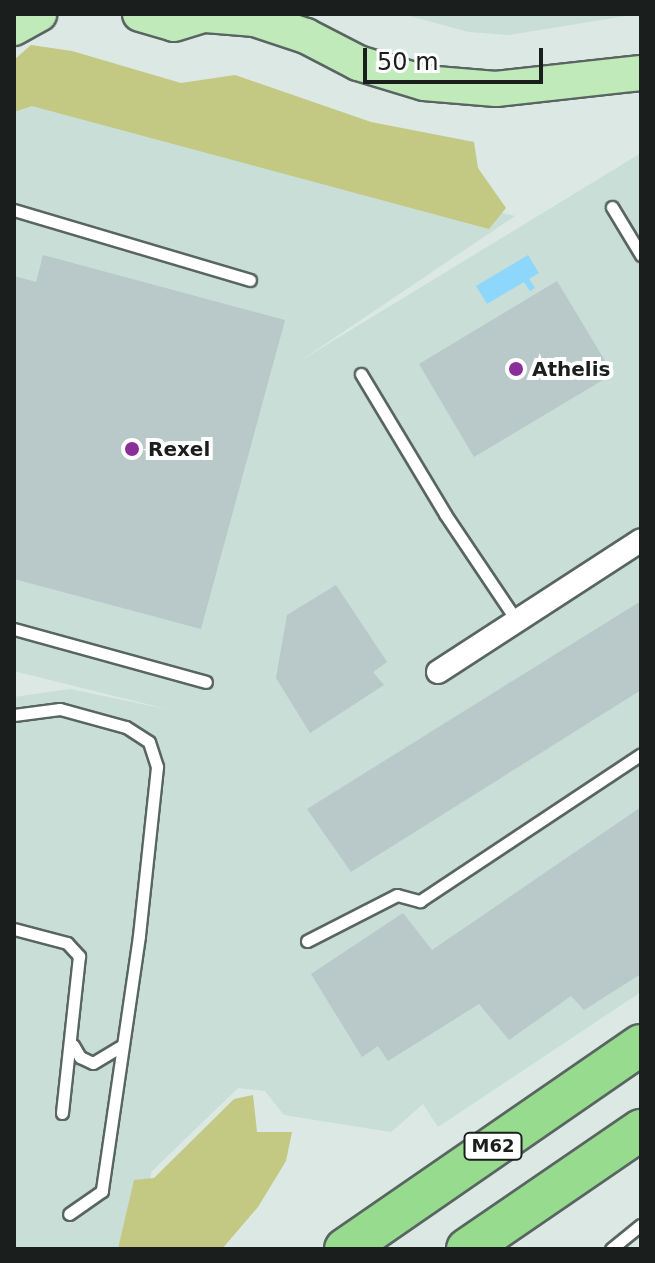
<!DOCTYPE html>
<style>
body{margin:0}
#map{position:relative;width:655px;height:1263px;overflow:hidden;background:#dbe8e3;font-family:"DejaVu Sans",sans-serif}
div>[style]{position:absolute}
.built>*{inset:0;background:#c8ded6}
.green>*{inset:0;background:#c3c883}
.water>*{inset:0;background:#8dd7fd}
.building>*{inset:0;background:#b9c8c9}
.roads{filter:drop-shadow(2px 0 #596561) drop-shadow(-2px 0 #596561) drop-shadow(0 2px #596561) drop-shadow(0 -2px #596561)}
.service>*{height:11px;margin:-5.5px;padding:0 5.5px;transform-origin:5.5px;border-radius:5.5px;background:#fff}
.minor>*{height:22px;margin:-11px;padding:0 11px;transform-origin:11px;border-radius:11px;background:#fff}
.primary>*{height:34px;margin:-17px;padding:0 17px;transform-origin:17px;border-radius:17px;background:#c1eabb}
.motorway>*{height:40px;margin:-20px;padding:0 20px;transform-origin:20px;border-radius:20px;background:#97dc8e}
.dots>*{width:22px;height:22px;translate:-50% -50%;box-sizing:border-box;border:4px solid #fff;border-radius:50%}
span{translate:-50% -50%;white-space:nowrap;text-align:center;line-height:1.15;-webkit-text-stroke:8px #fff;paint-order:stroke}
.shield-label span{padding:2px 6px;background:#fff;border:2px solid;border-radius:6px;-webkit-text-stroke-width:0}
.shield-label{font-size:18px;color:#1a1f1d;font-weight:700}
.poi-label{font-size:20px;color:#1a1f1d;font-weight:700}
.left{translate:0 -50%;text-align:left}
.frame{position:absolute;inset:0;border:16px solid #1a1f1d;pointer-events:none}
.scale{position:absolute;left:363px;top:48px;width:180px;height:36px;box-sizing:border-box;border:4px solid #1a1f1d;border-top:0;padding-left:10px;font-size:24px;line-height:28px;white-space:nowrap;color:#1a1f1d;-webkit-text-stroke:6px #fff;paint-order:stroke}
</style>
<div id="map">
<div class="built">
<div style="clip-path:polygon(402px 14px,638px 14px,509px 35px,469px 32px)"></div>
<div style="clip-path:polygon(14px 97px,515px 216px,300px 361px,641px 153px,641px 992px,438px 1127px,423px 1104px,391px 1132px,284px 1115px,265px 1091px,238px 1088px,151px 1172px,142px 1249px,14px 1249px,14px 697px,70px 689px,171px 710px,14px 671px)"></div>
</div>
<div class="green">
<div style="clip-path:polygon(31px 45px,72px 51px,181px 83px,235px 75px,371px 122px,474px 142px,478px 168px,506px 208px,489px 229px,32px 106px,14px 112px,14px 60px)"></div>
<div style="clip-path:polygon(253px 1095px,257px 1132px,292px 1132px,286px 1161px,258px 1207px,222px 1249px,118px 1249px,134px 1180px,154px 1178px,234px 1099px)"></div>
</div>
<div class="water">
<div style="clip-path:polygon(528px 255px,539px 273px,529px 279px,535px 288px,530px 291px,524px 282px,487px 304px,476px 286px)"></div>
</div>
<div class="building">
<div style="clip-path:polygon(43px 255px,285px 320px,201px 629px,14px 579px,14px 276px,36px 282px)"></div>
<div style="clip-path:polygon(557px 281px,613px 374px,474px 457px,419px 364px)"></div>
<div style="clip-path:polygon(336px 585px,387px 662px,373px 672px,384px 685px,310px 733px,276px 678px,287px 615px)"></div>
<div style="clip-path:polygon(641px 601px,641px 690px,351px 872px,307px 809px)"></div>
<div style="clip-path:polygon(641px 807px,641px 974px,584px 1010px,571px 996px,509px 1040px,479px 1004px,388px 1061px,378px 1046px,362px 1057px,311px 974px,403px 913px,432px 950px)"></div>
</div>
<div class="roads">
<div class="service">
<div style="left:612px;top:207px;width:56px;rotate:58.9deg"></div>
<div style="left:14px;top:210px;width:246px;rotate:16.5deg"></div>
<div style="left:361px;top:374px;width:163px;rotate:59deg"></div>
<div style="left:445px;top:514px;width:129px;rotate:56.1deg"></div>
<div style="left:14px;top:629px;width:199px;rotate:15.4deg"></div>
<div style="left:14px;top:715px;width:46px;rotate:-7.4deg"></div>
<div style="left:60px;top:709px;width:68px;rotate:15.3deg"></div>
<div style="left:126px;top:727px;width:27px;rotate:33deg"></div>
<div style="left:149px;top:742px;width:26px;rotate:72deg"></div>
<div style="left:157px;top:767px;width:170px;rotate:96.1deg"></div>
<div style="left:139px;top:936px;width:258px;rotate:98.3deg"></div>
<div style="left:102px;top:1191px;width:40px;rotate:145.1deg"></div>
<div style="left:14px;top:929px;width:55px;rotate:14.8deg"></div>
<div style="left:67px;top:943px;width:18px;rotate:47deg"></div>
<div style="left:79px;top:956px;width:158px;rotate:96.2deg"></div>
<div style="left:307px;top:941px;width:101px;rotate:-27.1deg"></div>
<div style="left:397px;top:895px;width:24px;rotate:15deg"></div>
<div style="left:420px;top:901px;width:265px;rotate:-33.6deg"></div>
<div style="left:73px;top:1045px;width:14px;rotate:60deg"></div>
<div style="left:80px;top:1057px;width:14px;rotate:25deg"></div>
<div style="left:93px;top:1063px;width:35px;rotate:-31deg"></div>
<div style="left:611px;top:1249px;width:38px;rotate:-39deg"></div>
</div>
<div class="minor">
<div style="left:438px;top:672px;width:242px;rotate:-33deg"></div>
</div>
<div class="primary">
<div style="left:140px;top:14px;width:35px;rotate:16deg"></div>
<div style="left:174px;top:24px;width:34px;rotate:-17deg"></div>
<div style="left:206px;top:15px;width:49px;rotate:4.7deg"></div>
<div style="left:255px;top:19px;width:54px;rotate:18.4deg"></div>
<div style="left:306px;top:36px;width:59px;rotate:27.4deg"></div>
<div style="left:358px;top:63px;width:69px;rotate:16.9deg"></div>
<div style="left:424px;top:83px;width:72px;rotate:4.8deg"></div>
<div style="left:496px;top:89px;width:146px;rotate:-6.3deg"></div>
<div style="left:14px;top:28px;width:29px;rotate:-29deg"></div>
</div>
<div class="motorway">
<div style="left:345px;top:1249px;width:359px;rotate:-34.6deg"></div>
<div style="left:467px;top:1249px;width:211px;rotate:-34.4deg"></div>
</div>
</div>
<div class="dots">
<div style="left:516px;top:369px;background:#892e9a"></div>
<div style="left:132px;top:449px;background:#892e9a"></div>
</div>
<div class="shield-label">
<span style="left:493px;top:1146px">M62</span>
</div>
<div class="poi-label">
<span class="left" style="left:532px;top:369px">Athelis</span>
<span class="left" style="left:148px;top:449px">Rexel</span>
</div>
<div class="frame"></div>
<div class="scale">50 m</div>
</div>
